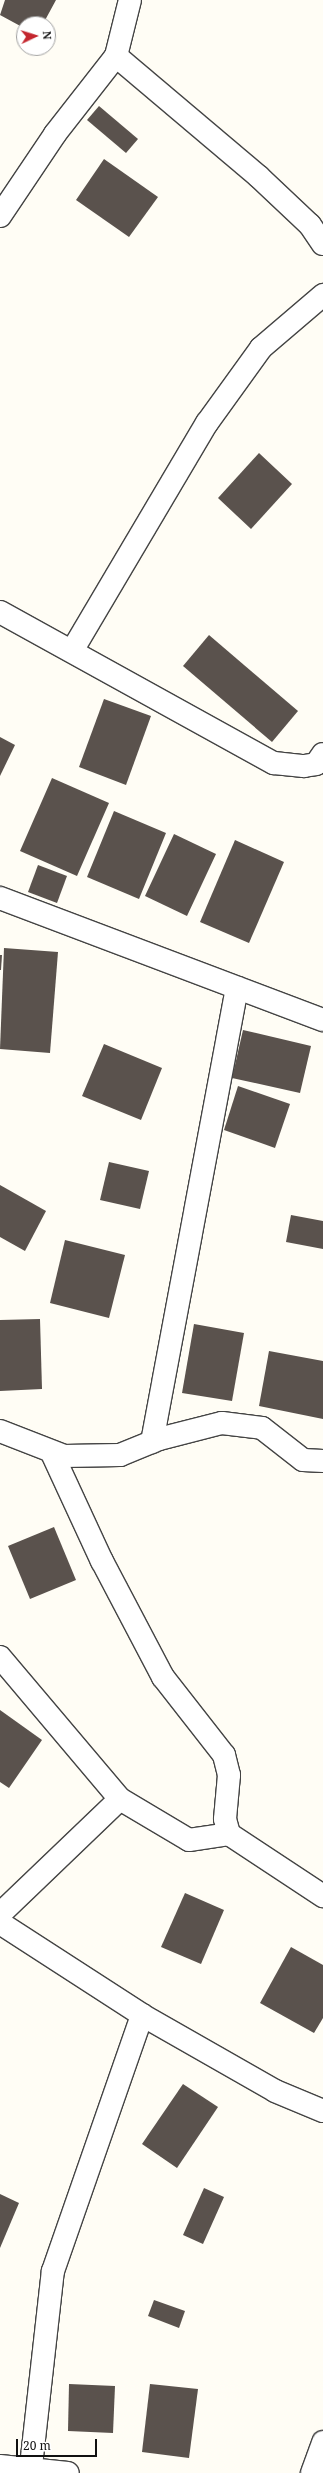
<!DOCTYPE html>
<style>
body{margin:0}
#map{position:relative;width:323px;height:2473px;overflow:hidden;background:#fffdf5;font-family:"Noto Serif",serif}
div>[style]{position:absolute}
.building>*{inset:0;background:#5a524d}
.roads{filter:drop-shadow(1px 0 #444) drop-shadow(-1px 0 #444) drop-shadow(0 1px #444) drop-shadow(0 -1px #444)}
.street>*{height:22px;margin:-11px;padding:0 11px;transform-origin:11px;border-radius:11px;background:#fff}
span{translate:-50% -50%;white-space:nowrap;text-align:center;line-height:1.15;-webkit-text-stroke:4px #fff;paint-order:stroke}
.north{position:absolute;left:16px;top:16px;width:40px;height:40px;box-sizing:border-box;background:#fff;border:1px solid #a0a0a0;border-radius:50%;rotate:86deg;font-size:11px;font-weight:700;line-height:16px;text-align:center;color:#111}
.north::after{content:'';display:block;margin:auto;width:14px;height:18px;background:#c4262e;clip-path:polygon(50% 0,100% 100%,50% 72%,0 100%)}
.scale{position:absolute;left:16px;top:2439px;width:81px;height:18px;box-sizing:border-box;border:2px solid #111;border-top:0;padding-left:5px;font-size:12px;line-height:14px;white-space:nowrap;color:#111;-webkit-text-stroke:3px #fff;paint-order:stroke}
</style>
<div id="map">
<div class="building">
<div style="clip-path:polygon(5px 0,56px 0,43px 24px,24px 24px,24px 28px,0 15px)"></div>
<div style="clip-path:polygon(99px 106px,138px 139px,126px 153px,87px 120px)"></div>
<div style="clip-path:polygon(104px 159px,158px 197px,129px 237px,76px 200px)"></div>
<div style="clip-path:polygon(259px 453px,292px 484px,251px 529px,218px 498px)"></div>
<div style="clip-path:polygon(209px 635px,298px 711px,272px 742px,183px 666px)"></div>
<div style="clip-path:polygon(104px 699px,151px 716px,126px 785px,79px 767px)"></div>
<div style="clip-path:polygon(0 737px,15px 745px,0 776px)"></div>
<div style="clip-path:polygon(52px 778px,109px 803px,77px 876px,20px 851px)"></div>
<div style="clip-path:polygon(114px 811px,166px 833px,139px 899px,87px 877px)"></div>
<div style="clip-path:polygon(174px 834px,216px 854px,187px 916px,145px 896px)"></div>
<div style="clip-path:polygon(235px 840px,284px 862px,249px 943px,200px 922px)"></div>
<div style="clip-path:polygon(38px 865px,67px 876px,57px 903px,28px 892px)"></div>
<div style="clip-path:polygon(4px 948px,58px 952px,50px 1053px,0 1049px)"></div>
<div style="clip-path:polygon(0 955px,2px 955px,1px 970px,0 970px)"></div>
<div style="clip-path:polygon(243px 1030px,311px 1046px,300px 1093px,232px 1078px)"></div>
<div style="clip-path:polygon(104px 1044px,162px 1068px,141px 1120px,82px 1096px)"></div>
<div style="clip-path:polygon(238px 1086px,290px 1104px,275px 1148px,224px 1130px)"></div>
<div style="clip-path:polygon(109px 1162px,149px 1171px,140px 1209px,100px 1200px)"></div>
<div style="clip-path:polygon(0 1185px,46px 1211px,25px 1251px,0 1237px)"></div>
<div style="clip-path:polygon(291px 1215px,323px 1221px,323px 1249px,286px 1242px)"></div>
<div style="clip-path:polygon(65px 1240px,125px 1255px,109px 1318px,50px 1303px)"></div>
<div style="clip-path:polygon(40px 1319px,42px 1389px,0 1391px,0 1320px)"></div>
<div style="clip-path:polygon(194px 1324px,244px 1333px,232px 1401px,182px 1393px)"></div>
<div style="clip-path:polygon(269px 1351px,323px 1361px,323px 1419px,259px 1406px)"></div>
<div style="clip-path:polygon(54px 1527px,76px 1580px,30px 1599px,8px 1546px)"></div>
<div style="clip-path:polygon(0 1710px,42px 1740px,9px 1788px,0 1782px)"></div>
<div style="clip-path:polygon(185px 1893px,224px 1910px,201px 1964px,161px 1947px)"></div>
<div style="clip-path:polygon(291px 1947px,323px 1965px,323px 2018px,314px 2033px,260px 2003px)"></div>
<div style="clip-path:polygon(183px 2084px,218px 2107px,177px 2168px,142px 2144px)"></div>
<div style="clip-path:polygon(204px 2188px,224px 2197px,203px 2244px,183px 2235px)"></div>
<div style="clip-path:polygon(0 2194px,19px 2203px,0 2248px)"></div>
<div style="clip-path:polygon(154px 2300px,185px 2311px,179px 2328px,148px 2316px)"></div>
<div style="clip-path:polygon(69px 2384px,115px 2386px,113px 2433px,68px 2431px)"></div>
<div style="clip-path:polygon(150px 2384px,198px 2389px,189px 2458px,142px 2452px)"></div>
</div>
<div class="roads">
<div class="street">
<div style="left:116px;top:56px;width:186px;rotate:40.2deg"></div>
<div style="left:258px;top:176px;width:71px;rotate:43.3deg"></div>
<div style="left:310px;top:225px;width:23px;rotate:56deg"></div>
<div style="left:0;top:216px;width:99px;rotate:-56.1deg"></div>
<div style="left:55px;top:134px;width:99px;rotate:-52deg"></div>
<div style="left:116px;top:56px;width:58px;rotate:-76deg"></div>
<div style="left:0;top:612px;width:313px;rotate:28.9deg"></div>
<div style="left:274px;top:763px;width:30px;rotate:6deg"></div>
<div style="left:304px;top:766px;width:12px;rotate:-9deg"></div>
<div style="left:316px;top:764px;width:12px;rotate:-55deg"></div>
<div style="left:72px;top:651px;width:265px;rotate:-59.4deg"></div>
<div style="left:207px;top:423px;width:92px;rotate:-54.2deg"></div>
<div style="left:261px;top:348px;width:82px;rotate:-40.5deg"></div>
<div style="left:0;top:898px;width:345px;rotate:20.7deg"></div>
<div style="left:0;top:1431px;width:69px;rotate:21.3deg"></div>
<div style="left:64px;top:1456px;width:56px;rotate:-1deg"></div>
<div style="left:120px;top:1455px;width:42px;rotate:-22.3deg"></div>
<div style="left:159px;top:1439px;width:65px;rotate:-14.3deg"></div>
<div style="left:222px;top:1423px;width:40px;rotate:7.1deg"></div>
<div style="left:262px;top:1428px;width:52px;rotate:38deg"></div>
<div style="left:303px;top:1460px;width:20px;rotate:3deg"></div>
<div style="left:152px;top:1442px;width:462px;rotate:-79.4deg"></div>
<div style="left:52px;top:1453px;width:119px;rotate:65.2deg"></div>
<div style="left:102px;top:1561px;width:131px;rotate:62.3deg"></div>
<div style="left:163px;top:1677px;width:99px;rotate:52deg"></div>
<div style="left:224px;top:1755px;width:21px;rotate:76deg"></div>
<div style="left:229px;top:1775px;width:44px;rotate:95.2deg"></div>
<div style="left:225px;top:1819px;width:16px;rotate:75deg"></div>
<div style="left:229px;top:1834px;width:113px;rotate:33.4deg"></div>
<div style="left:0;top:1657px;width:186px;rotate:49.8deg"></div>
<div style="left:120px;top:1799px;width:80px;rotate:30.7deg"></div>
<div style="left:189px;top:1840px;width:40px;rotate:-8.5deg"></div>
<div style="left:0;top:1914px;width:166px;rotate:-43.8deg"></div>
<div style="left:0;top:1923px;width:169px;rotate:32.9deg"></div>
<div style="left:142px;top:2015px;width:153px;rotate:29.7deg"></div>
<div style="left:275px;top:2091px;width:52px;rotate:22.6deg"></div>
<div style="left:0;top:2466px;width:68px;rotate:5.9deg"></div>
<div style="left:31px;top:2466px;width:196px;rotate:-83.6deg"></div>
<div style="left:53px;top:2271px;width:271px;rotate:-70.8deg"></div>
<div style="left:312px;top:2473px;width:33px;rotate:-70deg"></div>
</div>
</div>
<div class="north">N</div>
<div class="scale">20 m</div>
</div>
